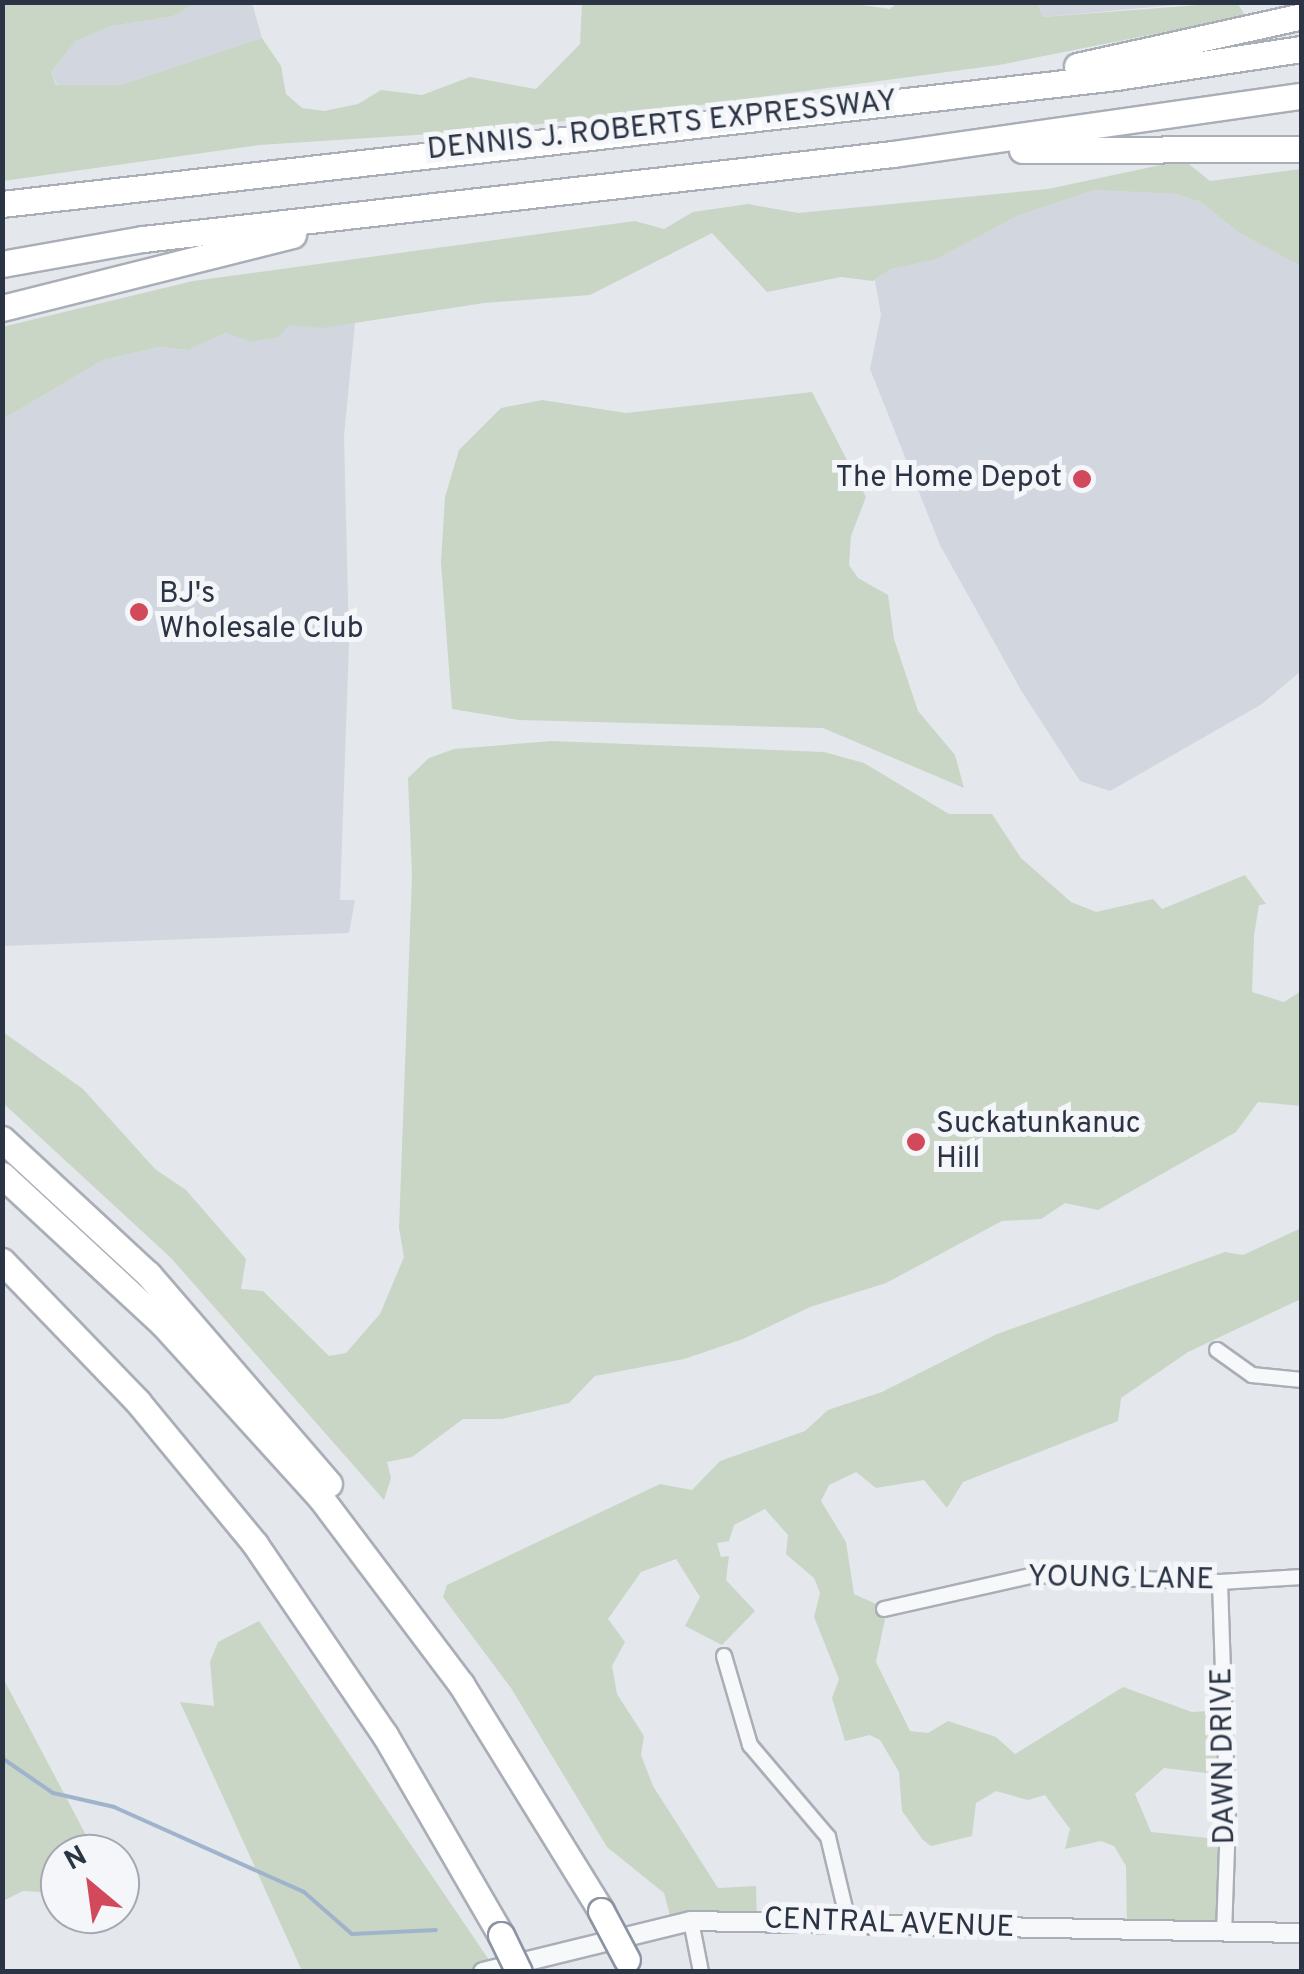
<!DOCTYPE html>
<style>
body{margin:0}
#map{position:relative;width:1304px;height:1974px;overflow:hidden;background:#e4e7ec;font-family:Overpass,sans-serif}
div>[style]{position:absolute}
.built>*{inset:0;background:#d2d6de}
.green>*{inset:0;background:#c9d6c5}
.stream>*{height:4px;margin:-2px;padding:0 2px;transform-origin:2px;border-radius:2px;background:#9fb4cc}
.roads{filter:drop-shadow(2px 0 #a9aeb7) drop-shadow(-2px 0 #a9aeb7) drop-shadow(0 2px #a9aeb7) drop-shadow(0 -2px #a9aeb7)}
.minor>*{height:14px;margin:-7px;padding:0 7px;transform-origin:7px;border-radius:7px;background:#f7f8fa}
.tertiary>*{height:18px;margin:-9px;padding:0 9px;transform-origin:9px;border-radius:9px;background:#f7f8fa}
.motorway>*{height:25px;margin:-12.5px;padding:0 12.5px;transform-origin:12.5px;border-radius:12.5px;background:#fff}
.bridges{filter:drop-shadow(2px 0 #8b94a3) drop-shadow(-2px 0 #8b94a3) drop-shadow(0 2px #8b94a3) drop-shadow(0 -2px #8b94a3)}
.motorway-bridge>*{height:25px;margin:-12.5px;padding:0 12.5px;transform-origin:12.5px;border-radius:12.5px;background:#fff}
.dots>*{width:28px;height:28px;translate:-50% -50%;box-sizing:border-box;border:5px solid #f4f6f9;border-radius:50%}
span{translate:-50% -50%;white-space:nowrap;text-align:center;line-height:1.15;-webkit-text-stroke:10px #f4f6f9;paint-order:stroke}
.street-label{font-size:30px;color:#2b3445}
.poi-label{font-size:30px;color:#2b3445}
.right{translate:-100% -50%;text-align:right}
.left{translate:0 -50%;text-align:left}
.frame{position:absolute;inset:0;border:5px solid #2b3445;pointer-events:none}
.north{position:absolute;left:40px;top:1834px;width:100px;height:100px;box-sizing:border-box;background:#f4f6f9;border:2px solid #a4a8b1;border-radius:50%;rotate:331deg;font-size:28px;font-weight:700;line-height:40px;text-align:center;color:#2b3445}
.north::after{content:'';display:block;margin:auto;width:35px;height:45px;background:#d1495b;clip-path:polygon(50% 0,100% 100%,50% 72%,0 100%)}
</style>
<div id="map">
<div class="built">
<div style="clip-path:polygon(196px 3px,252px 3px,262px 38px,121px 85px,57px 85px,51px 72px,74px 41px,112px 26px,173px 16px)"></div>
<div style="clip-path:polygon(1037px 3px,1197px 3px,1043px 17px)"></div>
<div style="clip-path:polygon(1094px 190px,1175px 194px,1201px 202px,1239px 233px,1301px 266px,1301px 671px,1262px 704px,1110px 791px,1080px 781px,1022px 692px,940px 545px,870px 369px,881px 315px,875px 280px,891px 269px,935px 260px,1017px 216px)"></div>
<div style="clip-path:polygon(355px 323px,344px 436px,349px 642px,340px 900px,355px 900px,349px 933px,3px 946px,3px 419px,103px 360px,159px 347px,188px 350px,226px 333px,250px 342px,289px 325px)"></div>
</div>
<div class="green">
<div style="clip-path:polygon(841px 2px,890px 9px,898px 2px,1037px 3px,1043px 17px,1237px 2px,1245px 16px,999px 65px,671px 109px,478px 131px,259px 145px,3px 181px,3px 3px,196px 3px,173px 16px,112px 26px,75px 41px,51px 72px,56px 85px,121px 85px,262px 38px,281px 66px,286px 94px,302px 108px,324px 111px,358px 104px,381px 90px,422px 95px,470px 77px,536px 89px,580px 44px,582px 3px)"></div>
<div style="clip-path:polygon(1184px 160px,1210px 181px,1301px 169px,1301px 266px,1239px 233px,1201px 202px,1175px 194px,1094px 190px,1017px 216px,935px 260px,891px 269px,873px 281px,841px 277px,767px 292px,712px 233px,590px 295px,484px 303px,322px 328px,289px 325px,279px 337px,250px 342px,226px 333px,188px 350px,159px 347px,103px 360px,3px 419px,2px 327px,193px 281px,635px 221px,664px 229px,693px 212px,748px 204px,798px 213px,1048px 189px)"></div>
<div style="clip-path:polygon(812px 392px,866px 497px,851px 536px,849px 565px,858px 578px,888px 595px,894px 639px,918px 711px,955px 755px,964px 788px,823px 728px,519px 720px,452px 709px,441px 562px,445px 497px,459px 450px,501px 408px,542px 400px,626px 413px)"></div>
<div style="clip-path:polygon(552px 741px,824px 752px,864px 763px,949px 814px,992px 814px,1021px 858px,1071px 902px,1096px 912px,1153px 899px,1162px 909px,1245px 875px,1266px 904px,1259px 905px,1254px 935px,1252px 992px,1284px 1002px,1301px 991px,1301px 1106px,1258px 1102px,1236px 1132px,1098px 1210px,1065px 1203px,1041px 1219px,1002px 1221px,886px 1283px,810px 1307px,743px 1339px,684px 1359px,595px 1376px,569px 1403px,502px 1419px,463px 1419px,412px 1457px,387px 1462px,391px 1478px,384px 1500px,171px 1258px,3px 1103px,3px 1032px,83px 1089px,155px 1169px,186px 1190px,246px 1259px,241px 1289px,263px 1291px,329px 1356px,346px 1353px,380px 1314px,404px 1257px,399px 1228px,412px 876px,408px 778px,429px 758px,454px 749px)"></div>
<div style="clip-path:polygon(1301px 1228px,1301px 1299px,1188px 1352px,1121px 1398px,1118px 1421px,963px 1482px,947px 1508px,924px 1480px,876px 1488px,856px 1472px,829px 1485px,821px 1501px,846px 1542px,854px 1594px,887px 1609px,876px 1662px,910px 1731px,928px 1733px,948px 1721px,996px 1737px,1015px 1754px,1123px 1687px,1192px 1712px,1223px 1710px,1223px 1775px,1164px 1768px,1135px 1794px,1151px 1832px,1226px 1840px,1224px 1928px,1127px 1927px,1126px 1866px,1114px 1846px,1101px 1841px,1065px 1849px,1070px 1829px,1045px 1795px,1028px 1800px,996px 1791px,976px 1803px,972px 1836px,931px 1846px,923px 1840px,902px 1811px,899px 1772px,880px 1740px,870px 1735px,845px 1741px,832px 1698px,839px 1679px,814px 1617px,820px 1593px,814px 1578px,786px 1554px,788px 1535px,765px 1509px,734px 1525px,729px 1541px,717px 1543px,721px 1557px,729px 1556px,726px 1580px,755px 1611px,722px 1645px,685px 1626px,700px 1597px,676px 1559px,641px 1572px,608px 1619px,625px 1642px,612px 1666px,617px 1694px,644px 1736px,641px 1755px,653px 1786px,718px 1888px,756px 1886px,757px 1925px,672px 1923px,664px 1893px,607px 1847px,511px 1688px,443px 1597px,447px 1585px,660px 1484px,692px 1490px,720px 1461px,805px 1431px,828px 1410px,882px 1392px,997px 1334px,1225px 1252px,1243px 1255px)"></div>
<div style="clip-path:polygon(259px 1621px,489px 1960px,490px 1971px,302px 1971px,180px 1702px,214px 1706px,210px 1662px,218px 1642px)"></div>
<div style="clip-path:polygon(3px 1678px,96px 1854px,60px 1854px,60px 1893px,23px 1891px,3px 1901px)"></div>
</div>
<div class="stream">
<div style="left:2px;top:1758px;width:62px;rotate:34.5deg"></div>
<div style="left:53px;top:1793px;width:63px;rotate:12.9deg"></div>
<div style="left:114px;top:1807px;width:208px;rotate:24.1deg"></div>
<div style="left:304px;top:1892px;width:64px;rotate:41.2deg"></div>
<div style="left:352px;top:1934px;width:84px;rotate:-2.7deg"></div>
</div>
<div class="roads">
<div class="minor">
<div style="left:1217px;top:1350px;width:43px;rotate:35.5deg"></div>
<div style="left:1252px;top:1375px;width:50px;rotate:5.7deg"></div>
<div style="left:1220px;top:1582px;width:237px;rotate:88.1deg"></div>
<div style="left:1228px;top:1819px;width:112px;rotate:92deg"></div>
<div style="left:884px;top:1609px;width:155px;rotate:-12.7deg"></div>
<div style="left:1035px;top:1575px;width:185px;rotate:2.2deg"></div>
<div style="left:1220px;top:1582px;width:82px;rotate:-3.5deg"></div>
<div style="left:724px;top:1656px;width:93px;rotate:73.7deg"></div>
<div style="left:750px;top:1745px;width:121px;rotate:49.7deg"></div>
<div style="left:828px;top:1837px;width:90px;rotate:76.6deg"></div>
<div style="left:691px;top:1921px;width:52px;rotate:78.9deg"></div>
</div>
<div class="tertiary">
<div style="left:483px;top:1972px;width:214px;rotate:-13.8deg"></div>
<div style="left:691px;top:1921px;width:611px;rotate:1.13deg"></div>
</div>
<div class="motorway">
<div style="left:1077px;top:66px;width:230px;rotate:-12.5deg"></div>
<div style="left:1022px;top:150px;width:280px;rotate:-0.2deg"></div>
<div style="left:2px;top:204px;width:1121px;rotate:-6.5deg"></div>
<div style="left:1116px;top:77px;width:188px;rotate:-8.6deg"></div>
<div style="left:2px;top:264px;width:143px;rotate:-10.1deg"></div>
<div style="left:143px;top:239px;width:754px;rotate:-6.47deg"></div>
<div style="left:892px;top:154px;width:414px;rotate:-8.1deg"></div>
<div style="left:2px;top:308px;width:300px;rotate:-14.1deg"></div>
<div style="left:2px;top:1139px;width:199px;rotate:42.8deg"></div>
<div style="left:148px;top:1274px;width:277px;rotate:49.2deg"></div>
<div style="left:2px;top:1175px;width:219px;rotate:42.8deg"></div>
<div style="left:163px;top:1324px;width:234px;rotate:47.8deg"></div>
<div style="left:320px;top:1497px;width:234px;rotate:53deg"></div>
<div style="left:461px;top:1684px;width:267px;rotate:58.3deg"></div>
<div style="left:2px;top:1261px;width:196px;rotate:46deg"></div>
<div style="left:138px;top:1402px;width:184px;rotate:50.5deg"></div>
<div style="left:255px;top:1544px;width:231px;rotate:55.8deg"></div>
<div style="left:385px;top:1735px;width:231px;rotate:59.9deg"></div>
</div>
</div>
<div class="bridges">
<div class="motorway-bridge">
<div style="left:601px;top:1911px;width:55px;rotate:62deg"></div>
<div style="left:501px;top:1935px;width:41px;rotate:64.1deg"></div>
</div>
</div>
<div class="dots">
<div style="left:1082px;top:479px;background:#d1495b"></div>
<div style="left:139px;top:612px;background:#d1495b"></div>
<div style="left:916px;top:1142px;background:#d1495b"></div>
</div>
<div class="street-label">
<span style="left:662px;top:127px;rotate:-6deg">DENNIS J. ROBERTS EXPRESSWAY</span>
<span style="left:1121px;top:1580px;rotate:1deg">YOUNG LANE</span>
<span style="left:1225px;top:1756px;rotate:-91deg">DAWN DRIVE</span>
<span style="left:889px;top:1925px;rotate:2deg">CENTRAL AVENUE</span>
</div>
<div class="poi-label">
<span class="right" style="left:1062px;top:479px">The Home Depot</span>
<span class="left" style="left:159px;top:612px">BJ's<br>Wholesale Club</span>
<span class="left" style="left:936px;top:1142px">Suckatunkanuc<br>Hill</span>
</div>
<div class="frame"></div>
<div class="north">N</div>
</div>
